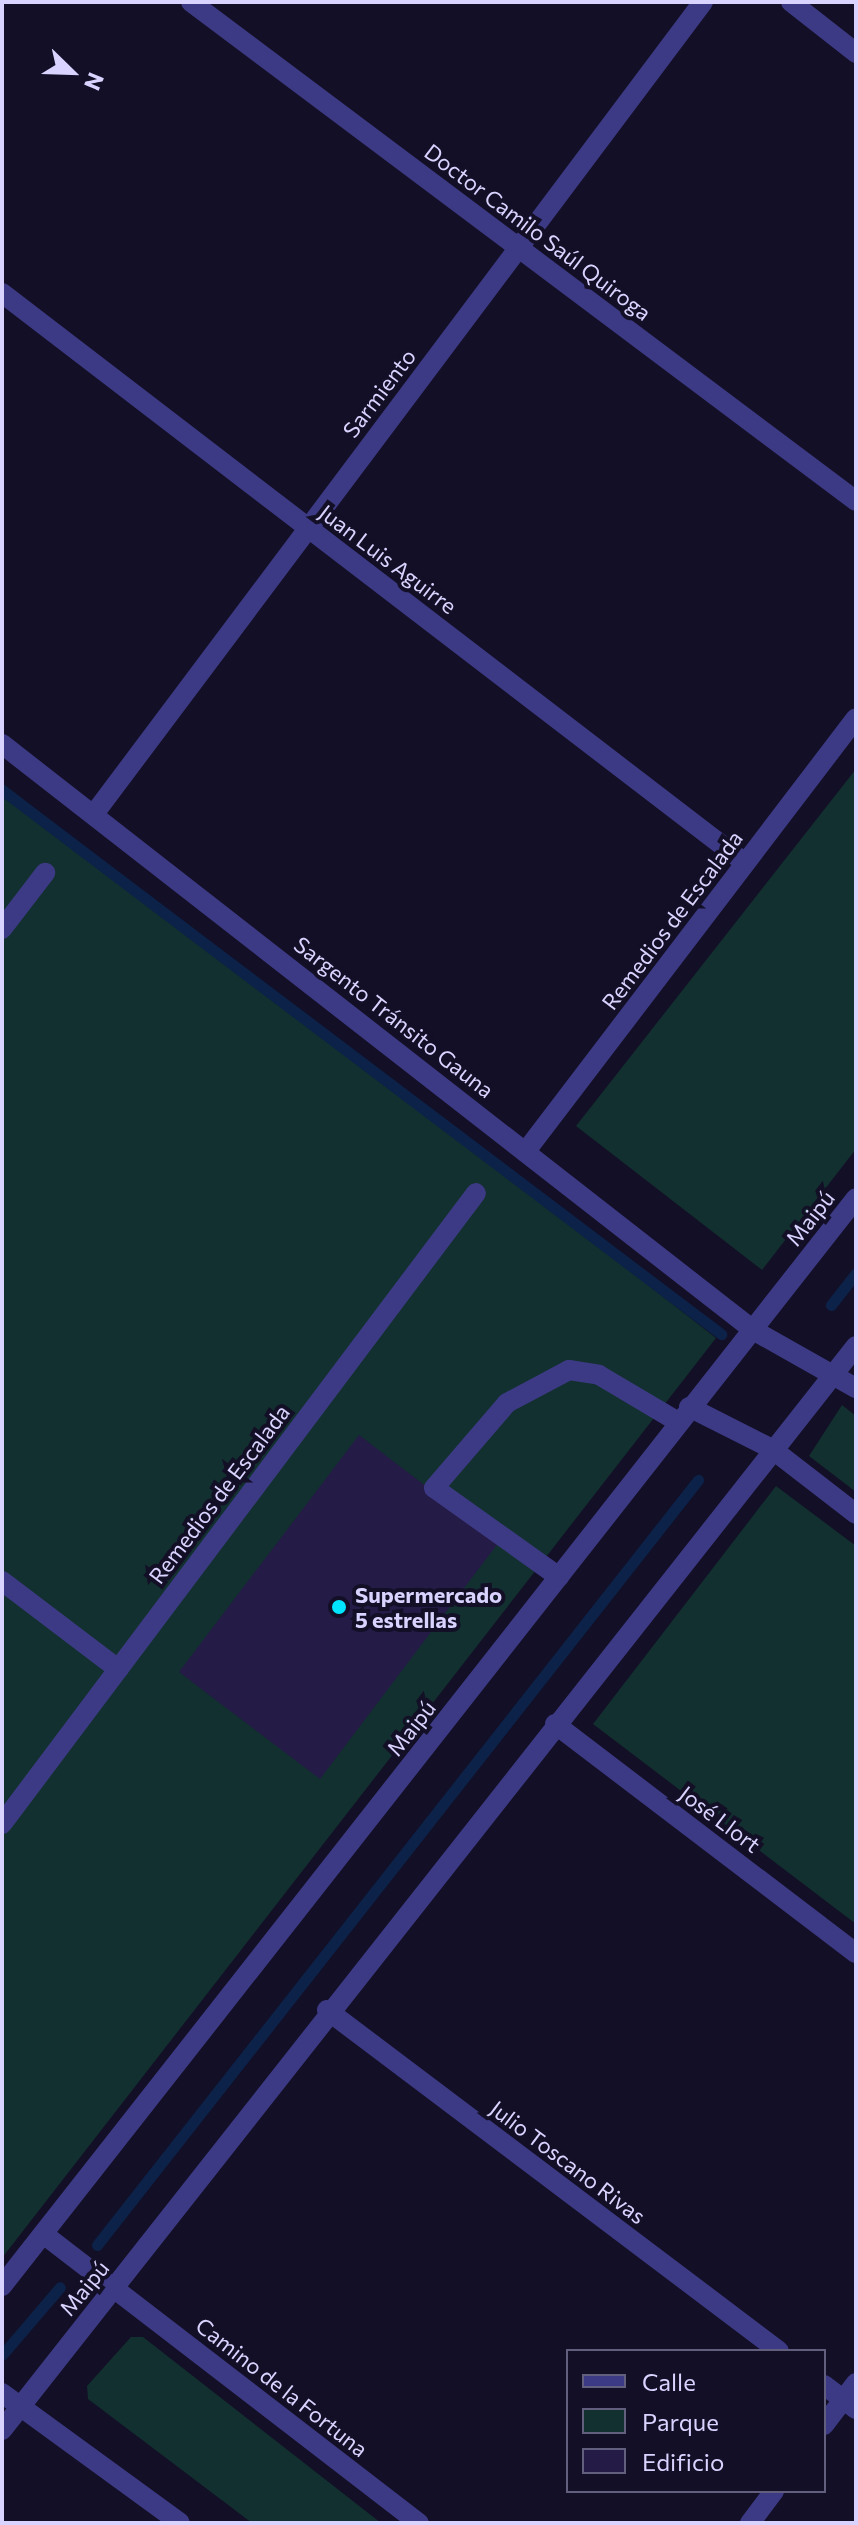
<!DOCTYPE html>
<meta charset="utf-8">
<style>
body{margin:0}
#map{position:relative;width:858px;height:2525px;overflow:hidden;background:#130f26;font-family:Commissioner,sans-serif}
div>[style]{position:absolute}
.green>*{inset:0;background:#12302f}
.stream>*{height:11px;margin:-5.5px;padding:0 5.5px;transform-origin:5.5px;border-radius:5.5px;background:#0c2248}
.building>*{inset:0;background:#241b47}
.minor>*{height:20px;margin:-10px;padding:0 10px;transform-origin:10px;border-radius:10px;background:#3d3a85}
.dots>*{width:22px;height:22px;translate:-50% -50%;box-sizing:border-box;border:4px solid #130f26;border-radius:50%}
span{translate:-50% -50%;white-space:nowrap;text-align:center;line-height:1.15;-webkit-text-stroke:8px #130f26;paint-order:stroke}
.street-label{font-size:22px;color:#d9d4ff}
.poi-label{font-size:22px;color:#d9d4ff;font-weight:700}
.left{translate:0 -50%;text-align:left}
.frame{position:absolute;inset:0;border:4px solid #d9d4ff;pointer-events:none}
.legend{position:absolute;left:566px;top:2349px;width:260px;height:144px;box-sizing:border-box;background:#130f26;border:2px solid #625e7d;margin:0;padding:10px 14px;list-style:none;font-size:24px;color:#d9d4ff}
.legend li{display:flex;align-items:center;gap:16px;height:40px}
.legend b{width:40px;border:2px solid #625e7d}
.north{position:absolute;left:32px;top:32px;width:80px;height:80px;-webkit-text-stroke:6px #130f26;paint-order:stroke;rotate:113deg;font-size:22px;font-weight:700;line-height:32px;text-align:center;color:#d9d4ff}
.north::after{content:'';display:block;margin:auto;width:28px;height:36px;background:#d9d4ff;clip-path:polygon(50% 0,100% 100%,50% 72%,0 100%)}
</style>
<div id="map">
<div class="green">
<div style="clip-path:polygon(856px 769px,856px 1149px,762px 1270px,576px 1126px)"></div>
<div style="clip-path:polygon(2px 783px,716px 1338px,2px 2258px)"></div>
<div style="clip-path:polygon(842px 1405px,856px 1416px,856px 1492px,809px 1456px)"></div>
<div style="clip-path:polygon(776px 1486px,856px 1546px,856px 1924px,593px 1724px)"></div>
<div style="clip-path:polygon(131px 2337px,143px 2337px,381px 2523px,252px 2523px,88px 2399px,87px 2386px)"></div>
</div>
<div class="stream">
<div style="left:2px;top:790px;width:902px;rotate:37.11deg"></div>
<div style="left:831px;top:1305px;width:41px;rotate:-52deg"></div>
<div style="left:97px;top:2245px;width:973px;rotate:-51.85deg"></div>
<div style="left:2px;top:2355px;width:89px;rotate:-49.5deg"></div>
</div>
<div class="building">
<div style="clip-path:polygon(359px 1435px,499px 1542px,320px 1779px,179px 1672px)"></div>
</div>
<div class="minor">
<div style="left:191px;top:2px;width:831px;rotate:36.88deg"></div>
<div style="left:791px;top:2px;width:83px;rotate:38.1deg"></div>
<div style="left:2px;top:293px;width:936px;rotate:37.49deg"></div>
<div style="left:2px;top:744px;width:953px;rotate:37.96deg"></div>
<div style="left:753px;top:1330px;width:118px;rotate:29.4deg"></div>
<div style="left:94px;top:814px;width:1015px;rotate:-53.13deg"></div>
<div style="left:2px;top:929px;width:71px;rotate:-52.5deg"></div>
<div style="left:526px;top:1151px;width:544px;rotate:-52.69deg"></div>
<div style="left:689px;top:1407px;width:93px;rotate:26.8deg"></div>
<div style="left:772px;top:1449px;width:106px;rotate:37.7deg"></div>
<div style="left:559px;top:1577px;width:153px;rotate:-144.5deg"></div>
<div style="left:434px;top:1488px;width:112px;rotate:-49.3deg"></div>
<div style="left:507px;top:1403px;width:70px;rotate:-28deg"></div>
<div style="left:569px;top:1370px;width:30px;rotate:9deg"></div>
<div style="left:599px;top:1375px;width:92px;rotate:30.7deg"></div>
<div style="left:2px;top:1581px;width:146px;rotate:37.2deg"></div>
<div style="left:555px;top:1724px;width:378px;rotate:37.3deg"></div>
<div style="left:2px;top:1824px;width:789px;rotate:-53.09deg"></div>
<div style="left:327px;top:2010px;width:566px;rotate:37.03deg"></div>
<div style="left:46px;top:2236px;width:471px;rotate:37.6deg"></div>
<div style="left:2px;top:2286px;width:1383px;rotate:-51.87deg"></div>
<div style="left:824px;top:2385px;width:40px;rotate:37deg"></div>
<div style="left:2px;top:2393px;width:220px;rotate:36.1deg"></div>
<div style="left:824px;top:2425px;width:53px;rotate:-52.7deg"></div>
<div style="left:2px;top:2430px;width:1380px;rotate:-51.77deg"></div>
<div style="left:750px;top:2523px;width:40px;rotate:-53deg"></div>
</div>
<div class="dots">
<div style="left:339px;top:1607px;background:#00e5ff"></div>
</div>
<div class="street-label">
<span style="left:538px;top:232px;rotate:37deg">Doctor Camilo Saúl Quiroga</span>
<span style="left:379px;top:393px;rotate:-53deg">Sarmiento</span>
<span style="left:388px;top:559px;rotate:37deg">Juan Luis Aguirre</span>
<span style="left:672px;top:920px;rotate:-53deg">Remedios de Escalada</span>
<span style="left:394px;top:1017px;rotate:38deg">Sargento Tránsito Gauna</span>
<span style="left:810px;top:1218px;rotate:-52deg">Maipú</span>
<span style="left:219px;top:1494px;rotate:-53deg">Remedios de Escalada</span>
<span style="left:411px;top:1728px;rotate:-52deg">Maipú</span>
<span style="left:720px;top:1819px;rotate:37deg">José Llort</span>
<span style="left:568px;top:2162px;rotate:37deg">Julio Toscano Rivas</span>
<span style="left:84px;top:2288px;rotate:-51deg">Maipú</span>
<span style="left:282px;top:2387px;rotate:38deg">Camino de la Fortuna</span>
</div>
<div class="poi-label">
<span class="left" style="left:355px;top:1607px">Supermercado<br>5 estrellas</span>
</div>
<div class="frame"></div>
<ul class="legend">
<li><b style="height:10px;background:#3d3a85"></b>Calle</li>
<li><b style="height:22px;background:#12302f"></b>Parque</li>
<li><b style="height:22px;background:#241b47"></b>Edificio</li>
</ul>
<div class="north">N</div>
</div>
